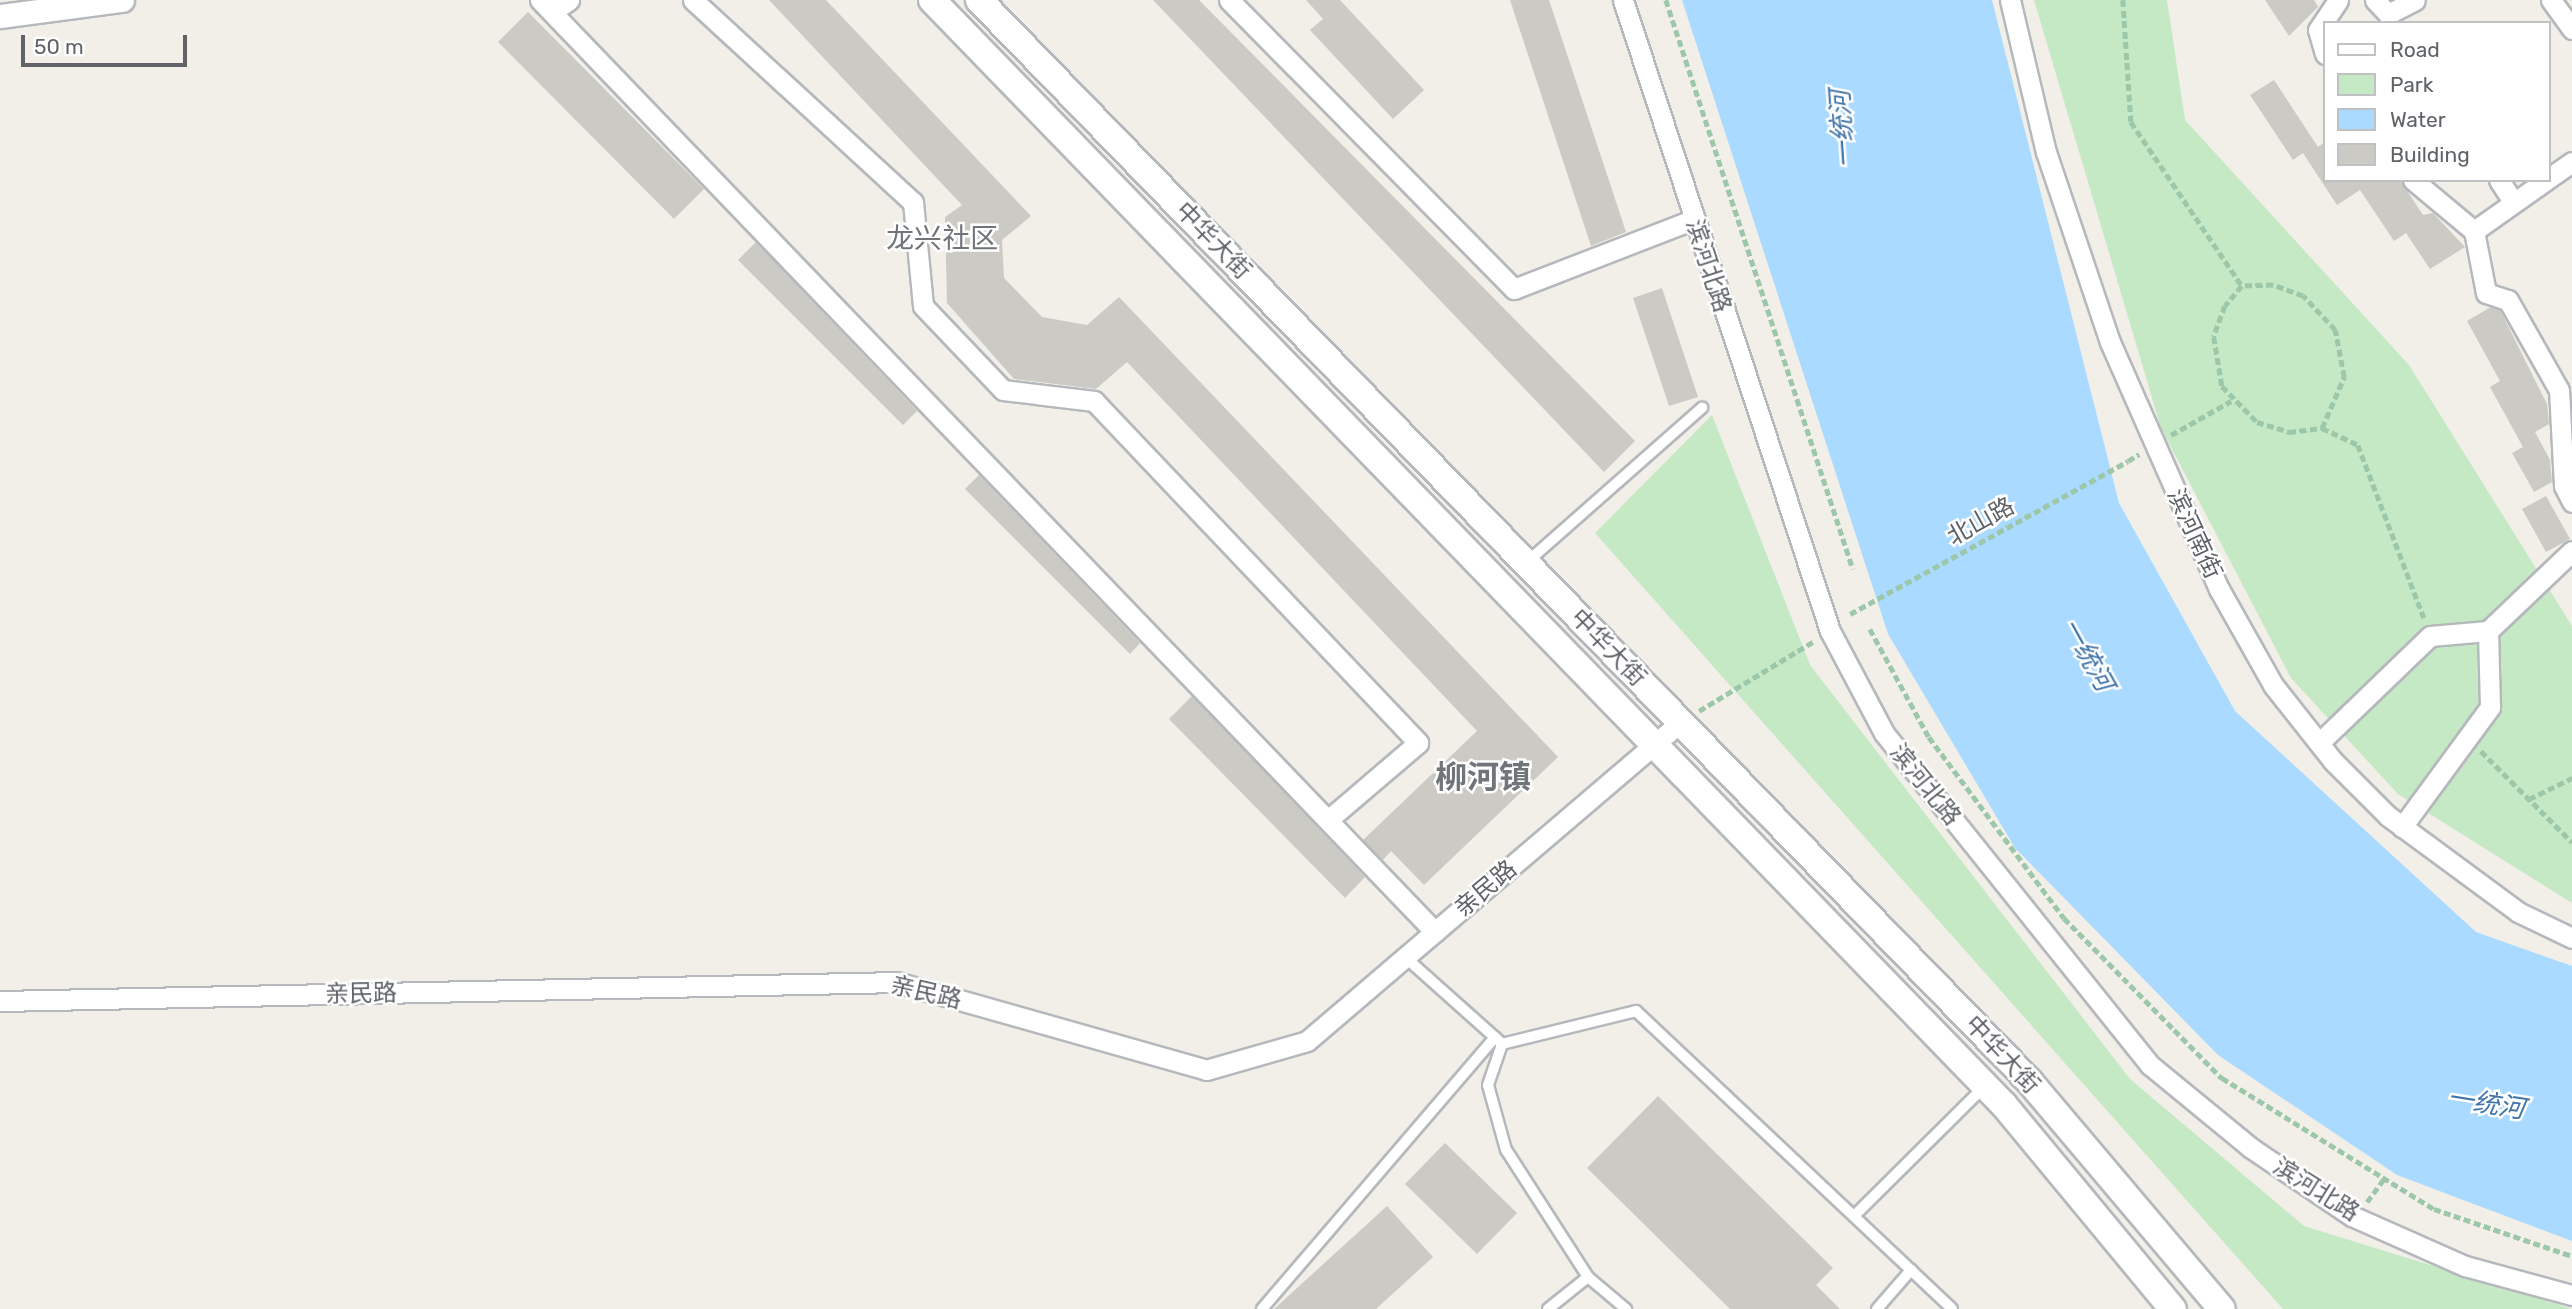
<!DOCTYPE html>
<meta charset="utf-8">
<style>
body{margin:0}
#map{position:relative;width:2572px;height:1309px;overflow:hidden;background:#f1efe8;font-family:Rubik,"Noto Sans SC",sans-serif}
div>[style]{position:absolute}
.green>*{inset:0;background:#c5e8c5}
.water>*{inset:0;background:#aadaff}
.building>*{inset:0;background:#cccac5}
.path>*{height:4.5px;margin-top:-2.25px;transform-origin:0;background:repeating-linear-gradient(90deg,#9cc7a9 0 7px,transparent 0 10.5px)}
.roads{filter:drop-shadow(2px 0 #b5b8bc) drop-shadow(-2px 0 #b5b8bc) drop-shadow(0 2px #b5b8bc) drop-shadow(0 -2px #b5b8bc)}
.service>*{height:10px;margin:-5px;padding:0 5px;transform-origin:5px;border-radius:5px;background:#fff}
.minor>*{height:19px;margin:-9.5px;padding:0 9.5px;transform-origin:9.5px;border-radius:9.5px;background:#fff}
.tertiary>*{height:23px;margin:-11.5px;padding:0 11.5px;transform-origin:11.5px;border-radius:11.5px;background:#fff}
.secondary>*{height:26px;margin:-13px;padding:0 13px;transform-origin:13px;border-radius:13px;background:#fff}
.path-bridge>*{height:4.5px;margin-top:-2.25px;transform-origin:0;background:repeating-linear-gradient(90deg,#9cc7a9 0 7px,transparent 0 10.5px)}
span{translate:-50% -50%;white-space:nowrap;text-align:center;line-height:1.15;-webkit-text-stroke:5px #fff;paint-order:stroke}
.street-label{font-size:24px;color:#5f6368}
.water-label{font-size:26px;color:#4174aa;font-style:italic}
.quarter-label{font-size:28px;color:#70757a}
.district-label{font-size:32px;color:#70757a;font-weight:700}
.legend{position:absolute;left:2323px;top:21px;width:228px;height:161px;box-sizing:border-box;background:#fff;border:2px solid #bfc1c3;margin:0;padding:9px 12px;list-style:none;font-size:21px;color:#5f6368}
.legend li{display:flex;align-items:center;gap:14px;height:35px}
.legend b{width:35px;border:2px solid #bfc1c3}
.scale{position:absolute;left:21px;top:35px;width:166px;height:32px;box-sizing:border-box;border:4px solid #5f6368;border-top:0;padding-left:9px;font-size:21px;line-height:24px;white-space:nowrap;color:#5f6368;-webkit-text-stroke:5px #fff;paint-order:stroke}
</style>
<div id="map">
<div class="green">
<div style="clip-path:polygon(2034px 0,2167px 0,2185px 120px,2409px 365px,2572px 626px,2572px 903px,2398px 794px,2291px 678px,2161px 428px)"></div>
<div style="clip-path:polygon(1712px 415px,1810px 665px,2130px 1079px,2304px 1226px,2572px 1309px,2283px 1309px,1595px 533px)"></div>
</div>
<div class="water">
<div style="clip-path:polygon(1682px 0,1992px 0,2119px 503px,2235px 711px,2476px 932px,2572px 966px,2572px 1241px,2397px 1175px,2218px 1055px,2015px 848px,1888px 634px)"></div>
</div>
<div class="building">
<div style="clip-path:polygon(769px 0,826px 0,1031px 216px,1002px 240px,1004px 278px,1042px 317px,1087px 325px,1119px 297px,1558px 757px,1424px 885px,1391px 851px,1383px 860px,1363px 840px,1477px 731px,1127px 362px,1096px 389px,1014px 379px,947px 303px,945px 217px,962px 205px)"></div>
<div style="clip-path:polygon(1153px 0,1199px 0,1635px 441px,1604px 472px)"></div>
<div style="clip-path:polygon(1306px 0,1340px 0,1424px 90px,1393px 119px,1310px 30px,1323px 19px)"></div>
<div style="clip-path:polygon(1510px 0,1549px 0,1626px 232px,1591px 246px)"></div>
<div style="clip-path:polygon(2265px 0,2314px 0,2318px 7px,2289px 36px)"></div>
<div style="clip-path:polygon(528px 12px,704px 189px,674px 219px,498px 42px)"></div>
<div style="clip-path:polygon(2274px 80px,2318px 147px,2325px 142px,2325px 180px,2400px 180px,2423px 215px,2433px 213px,2465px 247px,2430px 269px,2406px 233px,2394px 241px,2360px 190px,2337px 205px,2303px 153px,2293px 160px,2250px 95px)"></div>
<div style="clip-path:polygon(756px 242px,917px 411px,903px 425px,738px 260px)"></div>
<div style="clip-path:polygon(1662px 288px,1698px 397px,1669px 406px,1633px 298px)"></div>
<div style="clip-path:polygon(2491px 307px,2500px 310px,2547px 404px,2549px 424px,2535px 432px,2550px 460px,2552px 482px,2534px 492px,2512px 453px,2523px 447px,2490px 387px,2500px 381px,2467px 321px)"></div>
<div style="clip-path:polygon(979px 475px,1140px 643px,1130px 654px,965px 489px)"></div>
<div style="clip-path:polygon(2546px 496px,2570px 539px,2546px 552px,2522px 509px)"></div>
<div style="clip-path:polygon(1192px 696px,1365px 877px,1345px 898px,1169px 719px)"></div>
<div style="clip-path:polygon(1658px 1096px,1833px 1268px,1816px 1285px,1840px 1309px,1730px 1309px,1587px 1168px)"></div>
<div style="clip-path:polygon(1445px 1143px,1517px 1213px,1477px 1254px,1405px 1184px)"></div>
<div style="clip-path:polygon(1387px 1206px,1433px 1257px,1376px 1309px,1274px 1309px)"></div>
</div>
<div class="path">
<div style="left:1666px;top:0;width:599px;rotate:71.81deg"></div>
<div style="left:2123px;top:0;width:122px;rotate:86.2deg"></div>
<div style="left:2131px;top:122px;width:198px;rotate:55.9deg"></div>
<div style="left:2322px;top:428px;width:56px;rotate:-66.7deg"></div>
<div style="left:2344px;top:377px;width:48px;rotate:-100.8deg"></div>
<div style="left:2335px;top:330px;width:47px;rotate:-133.3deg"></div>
<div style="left:2303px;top:296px;width:32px;rotate:-160deg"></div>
<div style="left:2273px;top:285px;width:31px;rotate:178deg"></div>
<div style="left:2242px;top:286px;width:26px;rotate:130deg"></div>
<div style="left:2225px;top:306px;width:33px;rotate:110deg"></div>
<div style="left:2214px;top:337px;width:50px;rotate:80.7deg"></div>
<div style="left:2222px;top:386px;width:50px;rotate:45.8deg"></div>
<div style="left:2257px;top:422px;width:34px;rotate:17deg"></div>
<div style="left:2289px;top:432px;width:33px;rotate:-7deg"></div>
<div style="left:2322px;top:428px;width:40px;rotate:25deg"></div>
<div style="left:2358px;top:445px;width:185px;rotate:69.1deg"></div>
<div style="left:2171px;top:435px;width:69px;rotate:-29.5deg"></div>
<div style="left:2128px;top:461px;width:13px;rotate:-32deg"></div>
<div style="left:1870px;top:629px;width:123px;rotate:61.4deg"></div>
<div style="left:1929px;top:737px;width:226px;rotate:53.3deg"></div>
<div style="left:2064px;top:918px;width:225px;rotate:45.4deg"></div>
<div style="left:2222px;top:1078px;width:249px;rotate:31.7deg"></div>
<div style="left:2434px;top:1209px;width:146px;rotate:18.8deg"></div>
<div style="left:1699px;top:711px;width:135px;rotate:-31.3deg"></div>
<div style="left:2481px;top:751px;width:129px;rotate:45deg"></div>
<div style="left:2529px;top:799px;width:48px;rotate:-26deg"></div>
<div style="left:2367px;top:1202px;width:29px;rotate:-54deg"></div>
</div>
<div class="roads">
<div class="service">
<div style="left:1526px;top:563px;width:235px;rotate:-41.4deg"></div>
<div style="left:1405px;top:957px;width:126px;rotate:41.8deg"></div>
<div style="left:1854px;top:1216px;width:185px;rotate:-44.8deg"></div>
<div style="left:1588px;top:1277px;width:50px;rotate:40.1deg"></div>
<div style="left:1262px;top:1309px;width:358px;rotate:-49.4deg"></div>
<div style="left:1548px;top:1309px;width:51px;rotate:-38.7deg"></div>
<div style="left:1588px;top:1277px;width:151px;rotate:-122.8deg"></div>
<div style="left:1506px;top:1150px;width:67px;rotate:-105.5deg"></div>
<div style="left:1488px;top:1085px;width:43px;rotate:-71.1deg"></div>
<div style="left:1502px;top:1044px;width:138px;rotate:-13.8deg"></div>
<div style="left:1636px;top:1011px;width:434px;rotate:43.3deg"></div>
<div style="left:1877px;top:1309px;width:52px;rotate:-48.9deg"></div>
</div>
<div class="minor">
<div style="left:540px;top:0;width:1292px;rotate:46.16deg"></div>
<div style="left:693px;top:0;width:299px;rotate:42.6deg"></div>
<div style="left:913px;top:202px;width:104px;rotate:84.5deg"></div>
<div style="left:923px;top:306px;width:116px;rotate:46.4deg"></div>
<div style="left:1003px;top:390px;width:92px;rotate:6.9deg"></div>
<div style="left:1094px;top:401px;width:471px;rotate:46.5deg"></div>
<div style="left:1418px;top:743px;width:118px;rotate:139.5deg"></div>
<div style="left:1229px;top:0;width:406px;rotate:45.4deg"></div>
<div style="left:1514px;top:289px;width:191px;rotate:-21.2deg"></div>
<div style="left:1623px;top:0;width:664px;rotate:71.84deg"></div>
<div style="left:1830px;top:631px;width:115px;rotate:62.1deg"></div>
<div style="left:1884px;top:733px;width:425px;rotate:51.3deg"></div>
<div style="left:2150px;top:1065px;width:131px;rotate:39.4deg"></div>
<div style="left:2251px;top:1148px;width:122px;rotate:34deg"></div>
<div style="left:2352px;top:1216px;width:124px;rotate:23.9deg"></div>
<div style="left:2465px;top:1266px;width:111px;rotate:15.2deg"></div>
<div style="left:2010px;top:0;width:156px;rotate:76.7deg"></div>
<div style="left:2046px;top:152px;width:200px;rotate:71.4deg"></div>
<div style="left:2110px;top:342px;width:270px;rotate:66.2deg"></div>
<div style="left:2219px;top:589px;width:110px;rotate:60.6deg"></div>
<div style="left:2273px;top:685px;width:97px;rotate:51.7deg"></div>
<div style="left:2333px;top:761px;width:78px;rotate:45deg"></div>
<div style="left:2388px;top:816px;width:162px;rotate:36.4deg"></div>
<div style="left:2518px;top:912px;width:60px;rotate:25.7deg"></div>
<div style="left:2375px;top:0;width:19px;rotate:47deg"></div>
<div style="left:2388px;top:14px;width:30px;rotate:-27deg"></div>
<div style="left:2551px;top:0;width:36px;rotate:54deg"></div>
<div style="left:552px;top:12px;width:21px;rotate:-35deg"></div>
<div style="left:2325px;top:54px;width:25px;rotate:-106deg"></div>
<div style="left:2318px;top:30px;width:36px;rotate:-56deg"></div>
<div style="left:2549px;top:178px;width:28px;rotate:-35deg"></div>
<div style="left:2413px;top:180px;width:80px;rotate:39.9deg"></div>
<div style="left:2474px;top:231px;width:63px;rotate:79deg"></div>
<div style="left:2486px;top:293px;width:23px;rotate:18deg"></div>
<div style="left:2508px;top:300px;width:103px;rotate:60.5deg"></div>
<div style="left:2559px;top:390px;width:96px;rotate:87deg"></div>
<div style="left:2564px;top:486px;width:18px;rotate:63deg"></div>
<div style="left:2499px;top:180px;width:27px;rotate:57deg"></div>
<div style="left:2474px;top:231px;width:88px;rotate:-35.3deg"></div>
<div style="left:2319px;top:743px;width:154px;rotate:-43.9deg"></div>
<div style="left:2430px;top:636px;width:58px;rotate:-4.9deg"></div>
<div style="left:2488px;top:631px;width:116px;rotate:-43.6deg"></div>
<div style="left:2402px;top:827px;width:149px;rotate:-53.7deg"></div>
<div style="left:2490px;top:707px;width:76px;rotate:-91.5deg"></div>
<div style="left:0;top:1001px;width:896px;rotate:-1.21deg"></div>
<div style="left:896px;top:982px;width:322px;rotate:15.8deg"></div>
<div style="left:1206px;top:1070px;width:105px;rotate:-16deg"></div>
<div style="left:1307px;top:1041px;width:492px;rotate:-40.5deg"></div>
</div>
<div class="tertiary">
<div style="left:0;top:16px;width:123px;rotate:-7.5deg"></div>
</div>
<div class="secondary">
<div style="left:932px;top:0;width:1540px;rotate:45.87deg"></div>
<div style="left:2004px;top:1105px;width:265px;rotate:50.4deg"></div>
<div style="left:979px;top:0;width:1508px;rotate:45.83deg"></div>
<div style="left:2030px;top:1082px;width:297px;rotate:49.8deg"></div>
</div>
</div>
<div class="path-bridge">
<div style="left:1850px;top:614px;width:317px;rotate:-28.8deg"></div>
</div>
<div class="street-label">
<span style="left:1213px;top:241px;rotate:46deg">中华大街</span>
<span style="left:1708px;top:266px;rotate:72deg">滨河北路</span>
<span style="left:1981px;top:522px;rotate:-29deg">北山路</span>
<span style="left:2194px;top:534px;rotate:65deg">滨河南街</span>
<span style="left:1608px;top:648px;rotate:46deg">中华大街</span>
<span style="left:1925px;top:785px;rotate:51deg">滨河北路</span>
<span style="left:1486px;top:889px;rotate:-40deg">亲民路</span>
<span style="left:926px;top:993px;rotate:13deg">亲民路</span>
<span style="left:361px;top:994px;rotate:-1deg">亲民路</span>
<span style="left:2002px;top:1055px;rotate:47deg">中华大街</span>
<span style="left:2316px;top:1190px;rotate:32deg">滨河北路</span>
</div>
<div class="water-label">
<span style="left:1843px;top:129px;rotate:-94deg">一统河</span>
<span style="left:2087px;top:655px;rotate:61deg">一统河</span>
<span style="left:2486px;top:1104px;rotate:9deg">一统河</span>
</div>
<div class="quarter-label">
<span style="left:942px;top:239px">龙兴社区</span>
</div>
<div class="district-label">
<span style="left:1483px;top:777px">柳河镇</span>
</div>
<ul class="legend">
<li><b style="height:9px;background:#fff"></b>Road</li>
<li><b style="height:19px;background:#c5e8c5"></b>Park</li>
<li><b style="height:19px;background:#aadaff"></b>Water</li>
<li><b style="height:19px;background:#cccac5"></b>Building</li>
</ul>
<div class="scale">50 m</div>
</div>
